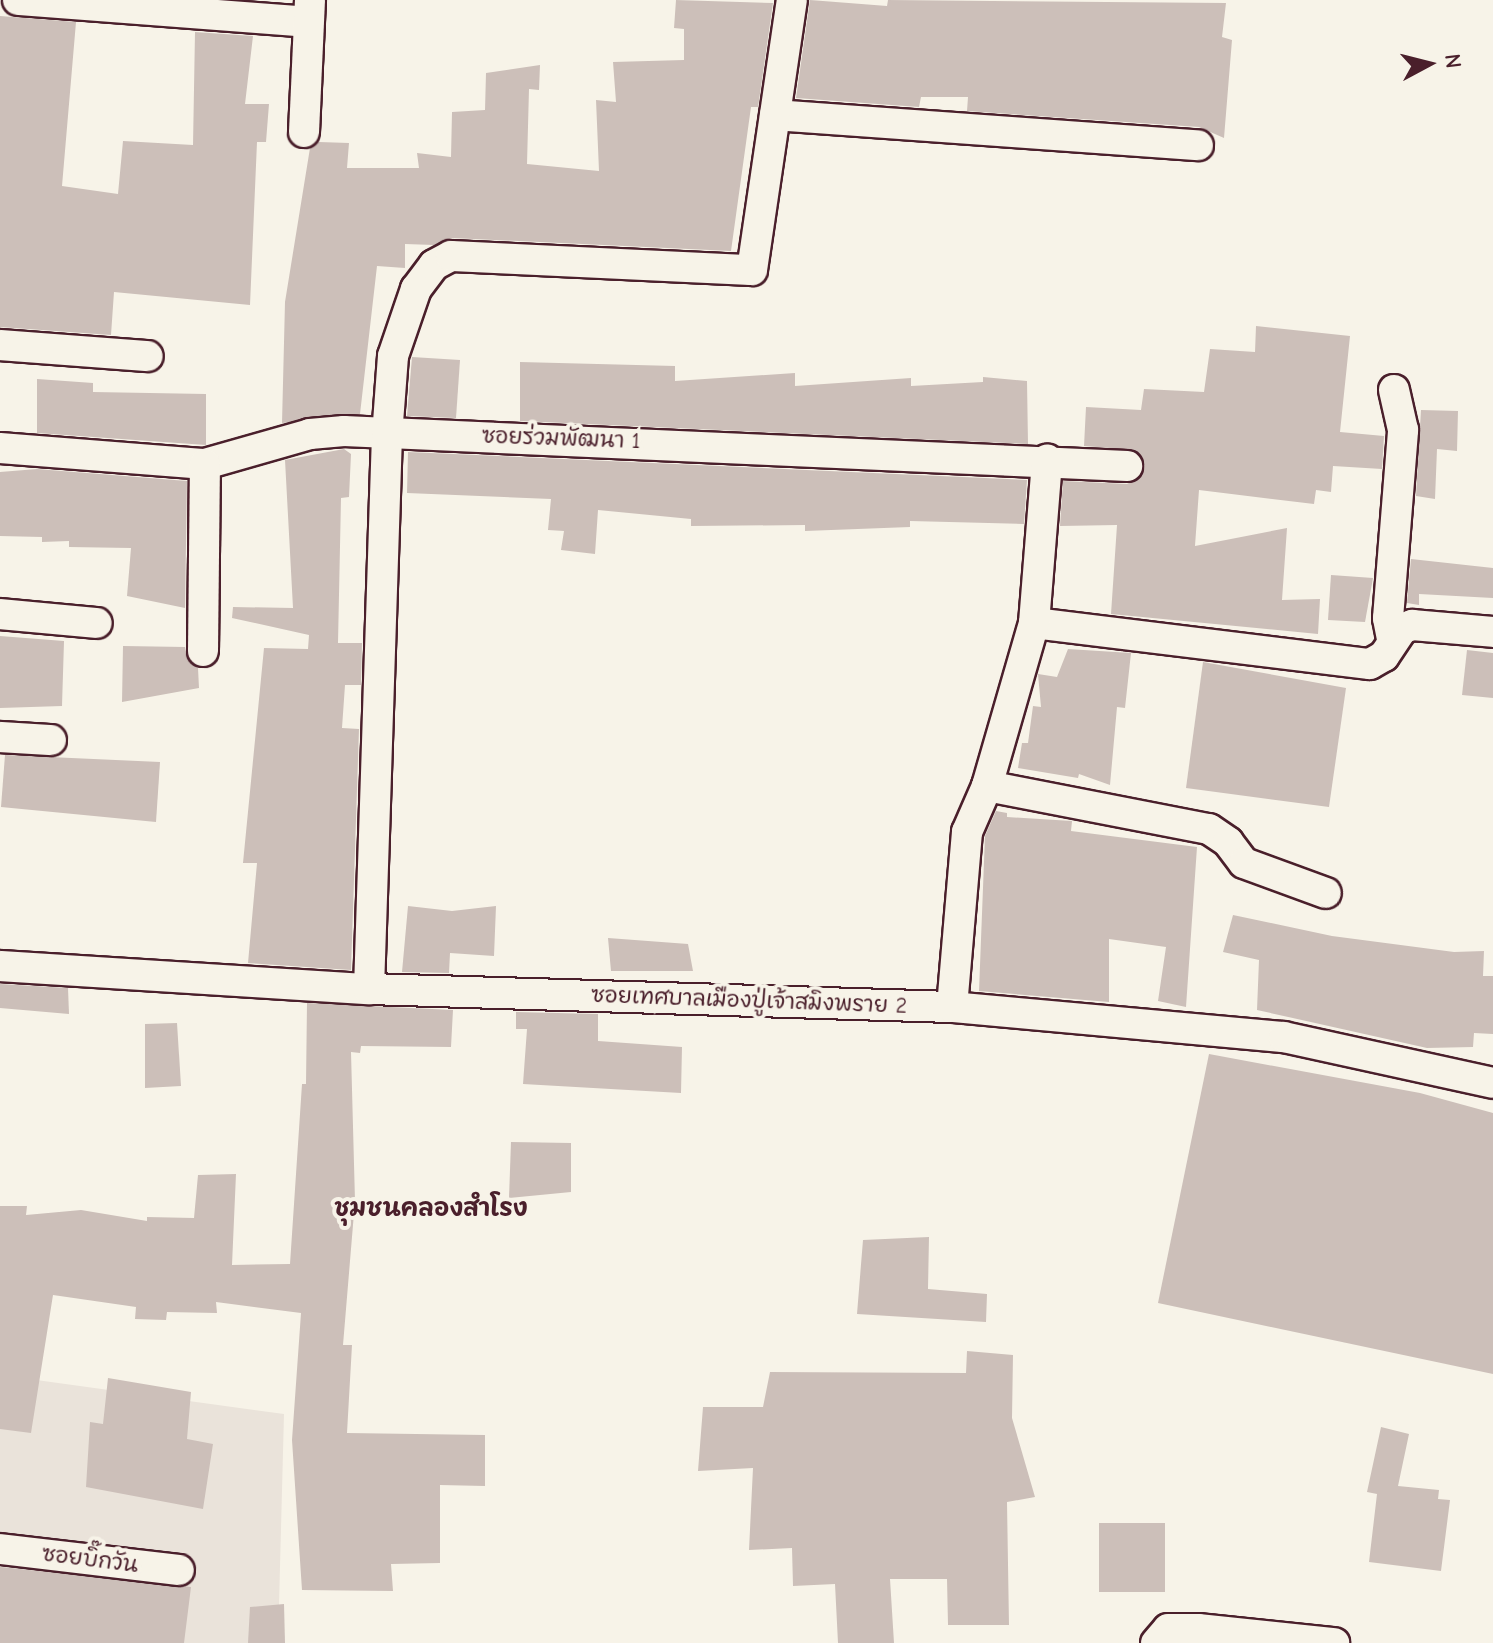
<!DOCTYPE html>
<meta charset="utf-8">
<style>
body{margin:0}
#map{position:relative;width:1493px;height:1643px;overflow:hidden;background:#f7f3e8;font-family:"Comic Neue","Playpen Sans Thai",sans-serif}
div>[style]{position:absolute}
.built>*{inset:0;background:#eae3da}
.building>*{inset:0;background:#ccbfb9}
.roads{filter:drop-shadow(2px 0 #4a1f2b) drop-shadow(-2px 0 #4a1f2b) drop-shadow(0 2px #4a1f2b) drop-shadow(0 -2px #4a1f2b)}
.minor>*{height:30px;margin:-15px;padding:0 15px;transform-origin:15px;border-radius:15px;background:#f7f3e8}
span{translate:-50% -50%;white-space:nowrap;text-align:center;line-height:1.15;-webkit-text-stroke:8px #f7f3e8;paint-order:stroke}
.street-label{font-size:22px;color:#4a1f2b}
.neighbourhood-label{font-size:24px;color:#4a1f2b;font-weight:700}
.north{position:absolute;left:1389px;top:24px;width:80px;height:80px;-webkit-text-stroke:6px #f7f3e8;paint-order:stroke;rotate:83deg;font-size:22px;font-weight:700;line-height:32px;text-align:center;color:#4a1f2b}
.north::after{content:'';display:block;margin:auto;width:28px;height:36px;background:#4a1f2b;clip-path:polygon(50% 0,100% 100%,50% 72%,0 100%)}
</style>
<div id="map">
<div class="built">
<div style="clip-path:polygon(0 1375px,284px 1414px,278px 1643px,0 1643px)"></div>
</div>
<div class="building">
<div style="clip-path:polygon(676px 0,773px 3px,758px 107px,751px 107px,731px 251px,452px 238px,434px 245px,405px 244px,405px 268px,377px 266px,360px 414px,282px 423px,285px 302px,310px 148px,319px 142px,349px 143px,347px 168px,419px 168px,417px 153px,451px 157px,452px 112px,485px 110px,486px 73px,540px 65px,539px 90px,529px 89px,527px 164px,599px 171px,596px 100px,616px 102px,613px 62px,684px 60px,684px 29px,674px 28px)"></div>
<div style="clip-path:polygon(810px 0,887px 6px,888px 0,1226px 3px,1222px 37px,1232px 40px,1224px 138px,1199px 127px,967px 111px,968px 97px,921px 97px,919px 107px,796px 98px)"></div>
<div style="clip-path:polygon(0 16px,76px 22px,62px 186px,118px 194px,123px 141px,193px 145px,195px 32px,253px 36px,245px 104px,269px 104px,266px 142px,257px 142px,250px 305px,114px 292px,111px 335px,0 327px)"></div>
<div style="clip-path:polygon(1256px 326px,1350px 336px,1340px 432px,1384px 436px,1382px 469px,1333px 466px,1331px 492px,1316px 490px,1314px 504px,1199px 490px,1195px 546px,1287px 528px,1282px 600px,1320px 599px,1318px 634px,1111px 614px,1117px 525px,1060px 526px,1063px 481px,1127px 484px,1142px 476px,1145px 466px,1136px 450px,1084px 446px,1086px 407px,1141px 410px,1144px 389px,1204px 392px,1210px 349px,1255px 352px)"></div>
<div style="clip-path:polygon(412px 357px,460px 360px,456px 418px,407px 416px)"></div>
<div style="clip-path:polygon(520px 362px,675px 366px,675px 381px,795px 373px,795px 386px,911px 378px,911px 386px,983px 382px,983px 377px,1027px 381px,1028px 444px,520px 421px)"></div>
<div style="clip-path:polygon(37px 379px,93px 383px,93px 392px,206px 394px,206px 445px,37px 433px)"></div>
<div style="clip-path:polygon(1421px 410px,1458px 411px,1457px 451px,1437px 449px,1435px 499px,1416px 496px)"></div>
<div style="clip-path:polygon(344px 449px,351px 454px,349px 497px,341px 498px,338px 643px,362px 643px,361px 685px,345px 685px,342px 728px,359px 729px,351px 970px,248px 963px,257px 863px,243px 863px,264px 648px,308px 649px,309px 635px,232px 618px,233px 607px,293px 608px,285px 460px)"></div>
<div style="clip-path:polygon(408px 452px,1027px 480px,1024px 524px,910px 521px,910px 527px,805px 531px,805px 525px,691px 526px,691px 519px,598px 510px,595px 554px,561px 550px,564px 531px,548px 530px,551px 499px,407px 493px)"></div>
<div style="clip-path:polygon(37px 469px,187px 481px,185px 608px,127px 596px,131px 548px,69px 547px,69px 541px,42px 542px,42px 537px,0 536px,0 472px)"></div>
<div style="clip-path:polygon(1411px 559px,1493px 568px,1493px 598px,1419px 594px,1419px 605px,1407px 603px)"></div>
<div style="clip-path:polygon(1331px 575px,1373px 578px,1365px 622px,1328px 620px)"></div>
<div style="clip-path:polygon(0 636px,64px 641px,62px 706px,0 708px)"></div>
<div style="clip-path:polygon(123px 646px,185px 647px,188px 660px,198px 668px,199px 688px,122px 702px)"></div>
<div style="clip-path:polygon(1068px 649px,1131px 653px,1125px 708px,1117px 707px,1110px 785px,1079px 774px,1078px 778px,1018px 768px,1022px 743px,1028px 743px,1033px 706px,1041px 707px,1038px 674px,1057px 677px)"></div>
<div style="clip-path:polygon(1467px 650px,1493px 653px,1493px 698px,1462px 695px)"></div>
<div style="clip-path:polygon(1203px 662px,1346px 688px,1329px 807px,1186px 788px)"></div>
<div style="clip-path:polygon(5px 755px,160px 762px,156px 822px,1px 807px)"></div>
<div style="clip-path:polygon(996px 811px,1007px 813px,1007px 817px,1072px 821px,1071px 831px,1197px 847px,1186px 1007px,1158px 1001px,1166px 947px,1109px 939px,1109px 1002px,979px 991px,985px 836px)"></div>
<div style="clip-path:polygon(408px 906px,452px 911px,496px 906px,494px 956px,450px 953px,449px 973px,402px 972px)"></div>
<div style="clip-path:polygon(1233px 915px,1332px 936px,1454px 952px,1484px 951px,1483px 976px,1493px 976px,1493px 1034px,1474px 1033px,1473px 1047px,1427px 1048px,1257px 1010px,1259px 960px,1223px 952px)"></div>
<div style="clip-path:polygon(608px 938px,688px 944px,693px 971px,611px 971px)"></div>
<div style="clip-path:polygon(0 984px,68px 988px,69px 1014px,0 1008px)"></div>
<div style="clip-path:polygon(307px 1003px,453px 1010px,451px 1047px,361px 1046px,360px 1053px,351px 1052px,355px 1201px,343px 1345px,352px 1345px,347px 1433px,485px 1435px,485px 1486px,440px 1485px,440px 1563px,391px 1564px,393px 1591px,302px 1590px,292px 1440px,301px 1313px,216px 1302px,217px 1313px,167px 1312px,166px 1320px,135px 1319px,136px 1307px,53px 1295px,31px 1433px,0 1429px,0 1206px,27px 1206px,26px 1215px,81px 1210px,147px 1221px,147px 1217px,194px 1218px,198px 1175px,236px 1174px,232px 1265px,290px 1264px,302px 1084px,306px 1084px)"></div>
<div style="clip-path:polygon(516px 1012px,598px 1014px,598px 1041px,682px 1047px,681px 1093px,523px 1084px,527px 1029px,516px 1029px)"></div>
<div style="clip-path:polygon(177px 1023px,181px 1086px,145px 1088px,145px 1024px)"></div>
<div style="clip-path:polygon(1209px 1054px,1420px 1093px,1493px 1113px,1493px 1374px,1158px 1303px)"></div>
<div style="clip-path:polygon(511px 1142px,571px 1143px,571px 1192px,509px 1198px)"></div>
<div style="clip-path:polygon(929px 1237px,928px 1289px,987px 1294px,986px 1322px,857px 1314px,863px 1240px)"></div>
<div style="clip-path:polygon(967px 1351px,1013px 1355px,1012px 1418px,1035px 1497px,1007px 1502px,1009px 1625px,948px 1625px,947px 1579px,890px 1579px,894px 1643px,838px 1643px,835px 1584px,793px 1586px,792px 1548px,749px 1550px,753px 1468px,698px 1471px,703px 1407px,763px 1407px,770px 1372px,966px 1373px)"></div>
<div style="clip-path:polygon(108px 1378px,191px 1392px,187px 1439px,213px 1444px,203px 1509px,86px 1487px,90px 1422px,103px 1424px)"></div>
<div style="clip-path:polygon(1381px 1427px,1409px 1434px,1398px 1486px,1439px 1490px,1438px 1499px,1450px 1500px,1441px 1571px,1369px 1562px,1377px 1494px,1367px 1492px)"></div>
<div style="clip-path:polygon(1099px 1523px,1165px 1523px,1165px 1592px,1099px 1592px)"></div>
<div style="clip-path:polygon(0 1567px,191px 1587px,184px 1643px,0 1643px)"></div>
<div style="clip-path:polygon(284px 1604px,285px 1643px,248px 1643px,250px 1607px)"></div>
</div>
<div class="roads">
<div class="minor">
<div style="left:18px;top:0;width:291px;rotate:4.3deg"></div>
<div style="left:775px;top:115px;width:424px;rotate:4.1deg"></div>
<div style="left:304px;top:132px;width:132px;rotate:-87.4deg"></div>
<div style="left:0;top:345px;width:148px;rotate:4.3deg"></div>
<div style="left:0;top:448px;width:206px;rotate:4.5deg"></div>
<div style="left:205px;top:464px;width:109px;rotate:-15.9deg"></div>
<div style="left:310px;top:434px;width:34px;rotate:-5deg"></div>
<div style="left:344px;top:431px;width:784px;rotate:2.56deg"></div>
<div style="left:0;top:614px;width:97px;rotate:5.3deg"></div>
<div style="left:1034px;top:623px;width:338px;rotate:7deg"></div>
<div style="left:1370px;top:664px;width:16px;rotate:-30deg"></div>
<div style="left:1384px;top:656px;width:32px;rotate:-56deg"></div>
<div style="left:1402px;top:629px;width:11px;rotate:-22deg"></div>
<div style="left:1412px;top:625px;width:81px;rotate:4.9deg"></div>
<div style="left:1392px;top:639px;width:21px;rotate:-101deg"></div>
<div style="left:1388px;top:618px;width:189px;rotate:-85.4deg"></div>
<div style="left:1403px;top:430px;width:41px;rotate:-102.7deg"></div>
<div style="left:203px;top:651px;width:187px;rotate:-89.4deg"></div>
<div style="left:0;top:737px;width:51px;rotate:3.4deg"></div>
<div style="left:987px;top:786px;width:226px;rotate:11deg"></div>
<div style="left:1209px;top:829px;width:23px;rotate:34deg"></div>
<div style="left:1228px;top:842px;width:26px;rotate:53deg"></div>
<div style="left:1244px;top:863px;width:87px;rotate:20.1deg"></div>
<div style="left:0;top:966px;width:370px;rotate:3.6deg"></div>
<div style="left:369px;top:989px;width:583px;rotate:1.77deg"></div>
<div style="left:952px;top:1007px;width:333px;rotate:5.2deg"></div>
<div style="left:1284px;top:1037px;width:214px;rotate:12.4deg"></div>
<div style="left:369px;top:989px;width:553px;rotate:-88.14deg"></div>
<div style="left:387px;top:436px;width:80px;rotate:-85.7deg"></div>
<div style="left:393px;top:356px;width:71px;rotate:-71.1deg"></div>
<div style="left:416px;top:289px;width:30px;rotate:-53deg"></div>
<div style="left:434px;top:265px;width:19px;rotate:-28deg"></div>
<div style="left:451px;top:256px;width:301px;rotate:2.7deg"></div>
<div style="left:752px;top:270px;width:273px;rotate:-81.6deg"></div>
<div style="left:952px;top:1007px;width:176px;rotate:-85.1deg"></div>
<div style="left:967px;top:832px;width:50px;rotate:-66.5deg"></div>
<div style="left:987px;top:786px;width:170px;rotate:-73.9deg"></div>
<div style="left:1034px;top:623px;width:164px;rotate:-85.4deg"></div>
<div style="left:0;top:1549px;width:180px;rotate:6.7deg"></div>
<div style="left:1156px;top:1643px;width:18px;rotate:-49deg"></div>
<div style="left:1168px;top:1629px;width:30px"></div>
<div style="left:1198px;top:1629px;width:137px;rotate:5.9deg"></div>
</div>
</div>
<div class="street-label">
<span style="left:561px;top:439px;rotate:2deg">ซอยร่วมพัฒนา 1</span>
<span style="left:749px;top:1001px;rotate:2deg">ซอยเทศบาลเมืองปู่เจ้าสมิงพราย 2</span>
<span style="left:90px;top:1560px;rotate:7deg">ซอยบิ๊กวัน</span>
</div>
<div class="neighbourhood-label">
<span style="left:431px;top:1209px">ชุมชนคลองสำโรง</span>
</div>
<div class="north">N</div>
</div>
